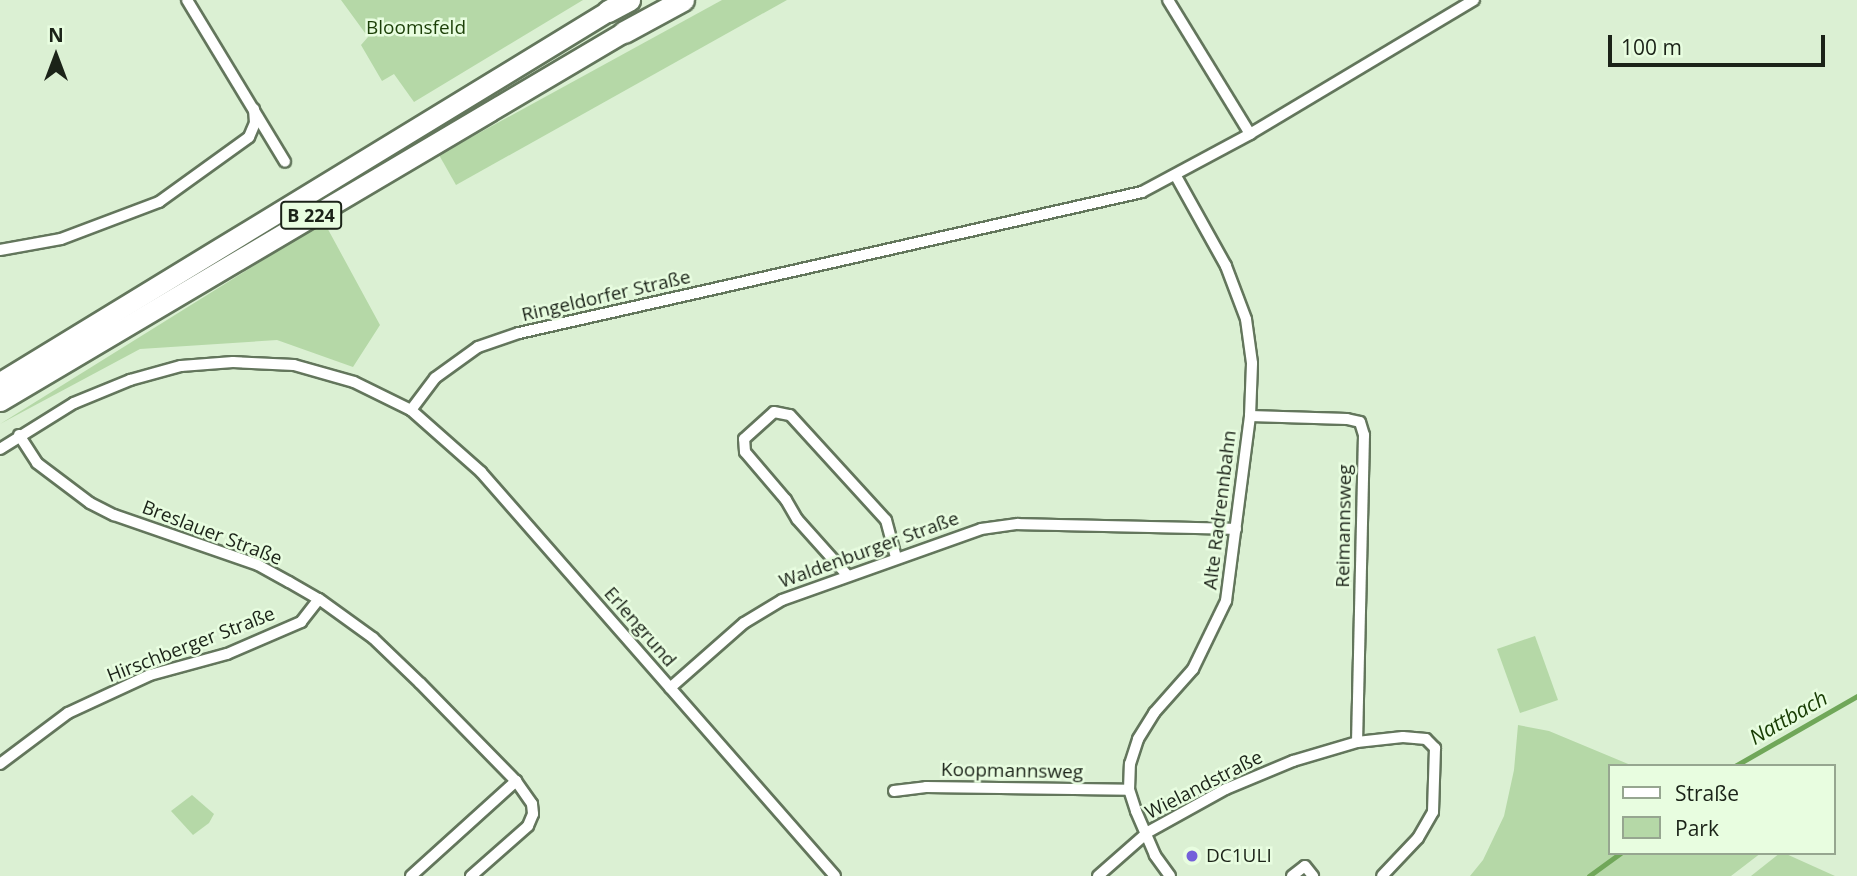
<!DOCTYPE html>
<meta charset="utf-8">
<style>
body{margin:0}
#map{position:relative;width:1857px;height:876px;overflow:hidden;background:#dbf0d3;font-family:"Open Sans",sans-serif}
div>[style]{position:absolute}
.green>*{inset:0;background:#b5d8a7}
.stream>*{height:4.5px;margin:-2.25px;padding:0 2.25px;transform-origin:2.25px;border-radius:2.25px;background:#70a759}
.roads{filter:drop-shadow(2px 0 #63765c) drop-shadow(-2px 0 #63765c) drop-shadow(0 2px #63765c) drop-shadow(0 -2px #63765c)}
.minor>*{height:10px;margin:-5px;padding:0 5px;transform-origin:5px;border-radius:5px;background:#fff}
.trunk>*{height:19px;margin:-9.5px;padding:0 9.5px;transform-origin:9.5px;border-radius:9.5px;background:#fff}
.motorway>*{height:21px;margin:-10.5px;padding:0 10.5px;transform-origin:10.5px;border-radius:10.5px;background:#fff}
.dots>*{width:19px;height:19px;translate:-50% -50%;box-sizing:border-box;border:4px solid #e8fde0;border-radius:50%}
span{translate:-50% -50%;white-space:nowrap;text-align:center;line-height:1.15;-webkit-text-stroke:5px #e8fde0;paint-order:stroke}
.shield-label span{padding:2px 5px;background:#e8fde0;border:2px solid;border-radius:5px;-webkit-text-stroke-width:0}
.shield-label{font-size:18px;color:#1b2318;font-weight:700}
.park-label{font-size:19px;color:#1b3f07}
.street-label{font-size:19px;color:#1b2318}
.poi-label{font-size:19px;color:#1b2318}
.left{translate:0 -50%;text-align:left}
.water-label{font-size:21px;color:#173b02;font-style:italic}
.legend{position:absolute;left:1608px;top:764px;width:228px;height:91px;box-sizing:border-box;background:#e8fde0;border:2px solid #96a690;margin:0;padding:9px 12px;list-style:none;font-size:21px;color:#1b2318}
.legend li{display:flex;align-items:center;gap:14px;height:35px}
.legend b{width:35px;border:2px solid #96a690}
.north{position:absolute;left:21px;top:21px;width:70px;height:70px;-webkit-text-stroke:5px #e8fde0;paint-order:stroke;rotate:0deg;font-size:19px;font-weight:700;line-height:28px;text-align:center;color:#1b2318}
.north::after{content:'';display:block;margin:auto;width:24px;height:32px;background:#1b2318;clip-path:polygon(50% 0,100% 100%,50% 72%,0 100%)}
.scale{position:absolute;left:1608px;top:35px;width:217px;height:32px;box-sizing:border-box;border:4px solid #1b2318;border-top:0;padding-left:9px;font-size:21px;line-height:24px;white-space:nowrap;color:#1b2318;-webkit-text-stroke:5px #e8fde0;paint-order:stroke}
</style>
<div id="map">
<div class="green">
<div style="clip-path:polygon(341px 0,583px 0,414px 102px,394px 74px,382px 81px,361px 45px,368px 37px)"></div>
<div style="clip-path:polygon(722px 0,787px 0,456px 185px,439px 155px)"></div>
<div style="clip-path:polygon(324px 222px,380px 325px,353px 367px,277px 340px,140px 349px,0 424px)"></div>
<div style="clip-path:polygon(1535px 636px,1558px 700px,1520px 713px,1497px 649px)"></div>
<div style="clip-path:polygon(1518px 725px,1549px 731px,1633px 766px,1610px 766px,1610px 853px,1761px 853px,1731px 876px,1470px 876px,1483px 860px,1504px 816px,1514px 770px)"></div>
<div style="clip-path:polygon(192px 795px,214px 814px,209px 823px,193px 835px,171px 811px)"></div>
<div style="clip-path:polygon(1780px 853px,1784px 853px,1835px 876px,1751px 876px)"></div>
</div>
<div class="stream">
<div style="left:1735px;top:766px;width:141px;rotate:-29.8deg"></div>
<div style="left:1589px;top:876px;width:39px;rotate:-36deg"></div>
</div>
<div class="roads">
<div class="minor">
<div style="left:187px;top:0;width:189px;rotate:58.8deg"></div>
<div style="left:1168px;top:0;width:157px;rotate:58.5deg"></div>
<div style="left:0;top:250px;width:62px;rotate:-10.2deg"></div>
<div style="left:61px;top:239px;width:105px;rotate:-20.7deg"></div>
<div style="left:159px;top:202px;width:111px;rotate:-35.8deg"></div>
<div style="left:249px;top:137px;width:15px;rotate:-67deg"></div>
<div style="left:255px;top:123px;width:14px;rotate:-94deg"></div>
<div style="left:411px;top:410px;width:40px;rotate:-53deg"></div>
<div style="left:435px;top:378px;width:53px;rotate:-35.8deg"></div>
<div style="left:478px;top:347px;width:43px;rotate:-18.9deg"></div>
<div style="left:519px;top:333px;width:639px;rotate:-12.75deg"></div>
<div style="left:1142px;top:192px;width:123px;rotate:-28.2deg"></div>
<div style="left:1250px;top:134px;width:261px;rotate:-30.9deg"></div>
<div style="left:1250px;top:416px;width:97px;rotate:1.8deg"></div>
<div style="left:1347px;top:419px;width:13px;rotate:13deg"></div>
<div style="left:1360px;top:422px;width:14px;rotate:73deg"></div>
<div style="left:1364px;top:435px;width:307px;rotate:91.3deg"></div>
<div style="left:19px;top:435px;width:33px;rotate:57deg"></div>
<div style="left:37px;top:463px;width:66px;rotate:37deg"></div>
<div style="left:90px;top:503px;width:27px;rotate:27deg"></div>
<div style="left:114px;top:515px;width:152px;rotate:19.1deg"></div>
<div style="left:258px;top:565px;width:35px;rotate:29deg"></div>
<div style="left:289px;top:582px;width:34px;rotate:30deg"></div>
<div style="left:319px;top:599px;width:67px;rotate:35.8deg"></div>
<div style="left:373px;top:638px;width:65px;rotate:43.8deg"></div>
<div style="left:420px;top:683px;width:137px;rotate:45.6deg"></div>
<div style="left:516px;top:781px;width:28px;rotate:55deg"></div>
<div style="left:532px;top:804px;width:10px;rotate:84deg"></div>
<div style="left:533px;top:814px;width:13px;rotate:113deg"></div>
<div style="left:528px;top:826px;width:76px;rotate:138.7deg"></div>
<div style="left:0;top:449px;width:87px;rotate:-31.9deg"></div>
<div style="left:74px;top:403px;width:61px;rotate:-22.3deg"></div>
<div style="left:130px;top:380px;width:53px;rotate:-15.4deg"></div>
<div style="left:181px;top:366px;width:52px;rotate:-4.4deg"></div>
<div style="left:233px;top:362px;width:61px;rotate:2.8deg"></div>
<div style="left:294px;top:365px;width:62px;rotate:15.8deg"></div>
<div style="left:354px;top:382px;width:64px;rotate:26.2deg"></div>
<div style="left:411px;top:410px;width:94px;rotate:41.5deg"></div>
<div style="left:481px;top:472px;width:537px;rotate:48.77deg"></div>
<div style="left:848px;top:576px;width:76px;rotate:-131.8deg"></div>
<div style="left:797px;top:519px;width:22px;rotate:-120deg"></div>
<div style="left:786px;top:500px;width:63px;rotate:-130.5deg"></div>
<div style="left:745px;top:452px;width:13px;rotate:-94deg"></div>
<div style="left:744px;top:439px;width:40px;rotate:-42deg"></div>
<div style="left:774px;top:412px;width:16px;rotate:11deg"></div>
<div style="left:790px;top:415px;width:142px;rotate:47.6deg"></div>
<div style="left:886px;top:520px;width:38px;rotate:75deg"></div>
<div style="left:670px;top:688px;width:98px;rotate:-41.3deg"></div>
<div style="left:744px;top:623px;width:44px;rotate:-31.2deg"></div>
<div style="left:782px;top:600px;width:211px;rotate:-19.6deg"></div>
<div style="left:981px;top:529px;width:37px;rotate:-8deg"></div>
<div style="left:1018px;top:524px;width:218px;rotate:1.3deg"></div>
<div style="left:0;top:764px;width:85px;rotate:-36.9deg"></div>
<div style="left:68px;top:713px;width:90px;rotate:-24.9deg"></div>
<div style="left:150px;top:675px;width:80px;rotate:-15.3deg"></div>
<div style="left:227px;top:654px;width:81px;rotate:-23.4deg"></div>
<div style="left:301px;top:622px;width:29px;rotate:-52deg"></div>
<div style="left:894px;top:791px;width:32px;rotate:-7deg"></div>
<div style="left:926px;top:787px;width:203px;rotate:0.8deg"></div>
<div style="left:411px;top:876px;width:142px;rotate:-42.1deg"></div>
<div style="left:1098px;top:876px;width:67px;rotate:-41.3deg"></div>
<div style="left:1148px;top:832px;width:89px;rotate:-28.9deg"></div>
<div style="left:1226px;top:789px;width:73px;rotate:-22.7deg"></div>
<div style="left:1293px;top:761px;width:67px;rotate:-16.5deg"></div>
<div style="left:1357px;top:742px;width:46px;rotate:-6.2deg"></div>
<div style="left:1403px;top:737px;width:23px;rotate:5deg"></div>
<div style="left:1426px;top:739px;width:13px;rotate:45deg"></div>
<div style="left:1435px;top:748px;width:64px;rotate:91.8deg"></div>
<div style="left:1433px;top:812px;width:30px;rotate:120deg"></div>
<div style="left:1418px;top:838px;width:52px;rotate:133.5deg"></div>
<div style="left:1170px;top:876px;width:26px;rotate:-126deg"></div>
<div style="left:1155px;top:855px;width:48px;rotate:-113.4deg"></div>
<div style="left:1136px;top:811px;width:22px;rotate:-108deg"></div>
<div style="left:1129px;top:790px;width:26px;rotate:-88deg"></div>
<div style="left:1130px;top:764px;width:26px;rotate:-72deg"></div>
<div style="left:1138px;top:739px;width:31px;rotate:-58deg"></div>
<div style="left:1154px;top:713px;width:59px;rotate:-48.4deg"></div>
<div style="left:1193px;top:669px;width:76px;rotate:-64.1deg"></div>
<div style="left:1226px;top:601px;width:187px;rotate:-82.6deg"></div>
<div style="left:1250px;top:416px;width:53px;rotate:-87.8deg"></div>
<div style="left:1252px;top:363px;width:44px;rotate:-97.8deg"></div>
<div style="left:1246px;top:319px;width:57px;rotate:-110.7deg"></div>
<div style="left:1226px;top:266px;width:103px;rotate:-119.1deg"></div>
<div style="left:1292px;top:876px;width:16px;rotate:-38deg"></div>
<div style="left:1305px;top:866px;width:13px;rotate:51deg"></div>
</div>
<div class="trunk">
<div style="left:0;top:382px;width:712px;rotate:-31.39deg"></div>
<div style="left:0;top:401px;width:725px;rotate:-30.6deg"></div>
</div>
<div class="motorway">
<div style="left:608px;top:11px;width:24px;rotate:-28deg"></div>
<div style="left:624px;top:32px;width:67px;rotate:-28.5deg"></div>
</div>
</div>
<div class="dots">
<div style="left:1192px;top:856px;background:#7460da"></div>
</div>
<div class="shield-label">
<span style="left:311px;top:215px">B 224</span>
</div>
<div class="park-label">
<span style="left:416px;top:28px">Bloomsfeld</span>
</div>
<div class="street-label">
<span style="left:606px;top:296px;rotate:-13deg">Ringeldorfer Straße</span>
<span style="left:1220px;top:510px;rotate:-83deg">Alte Radrennbahn</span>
<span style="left:1344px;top:526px;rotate:-89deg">Reimannsweg</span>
<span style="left:212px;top:533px;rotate:21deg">Breslauer Straße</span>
<span style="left:869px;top:550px;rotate:-20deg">Waldenburger Straße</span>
<span style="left:640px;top:627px;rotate:49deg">Erlengrund</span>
<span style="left:191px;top:645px;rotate:-21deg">Hirschberger Straße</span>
<span style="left:1012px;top:771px;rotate:1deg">Koopmannsweg</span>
<span style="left:1204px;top:785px;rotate:-27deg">Wielandstraße</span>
</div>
<div class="poi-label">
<span class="left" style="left:1206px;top:856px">DC1ULI</span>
</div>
<div class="water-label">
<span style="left:1788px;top:717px;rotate:-30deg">Nattbach</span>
</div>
<ul class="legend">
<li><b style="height:9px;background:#fff"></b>Straße</li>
<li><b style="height:19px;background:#b5d8a7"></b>Park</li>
</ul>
<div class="north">N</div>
<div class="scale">100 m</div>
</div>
